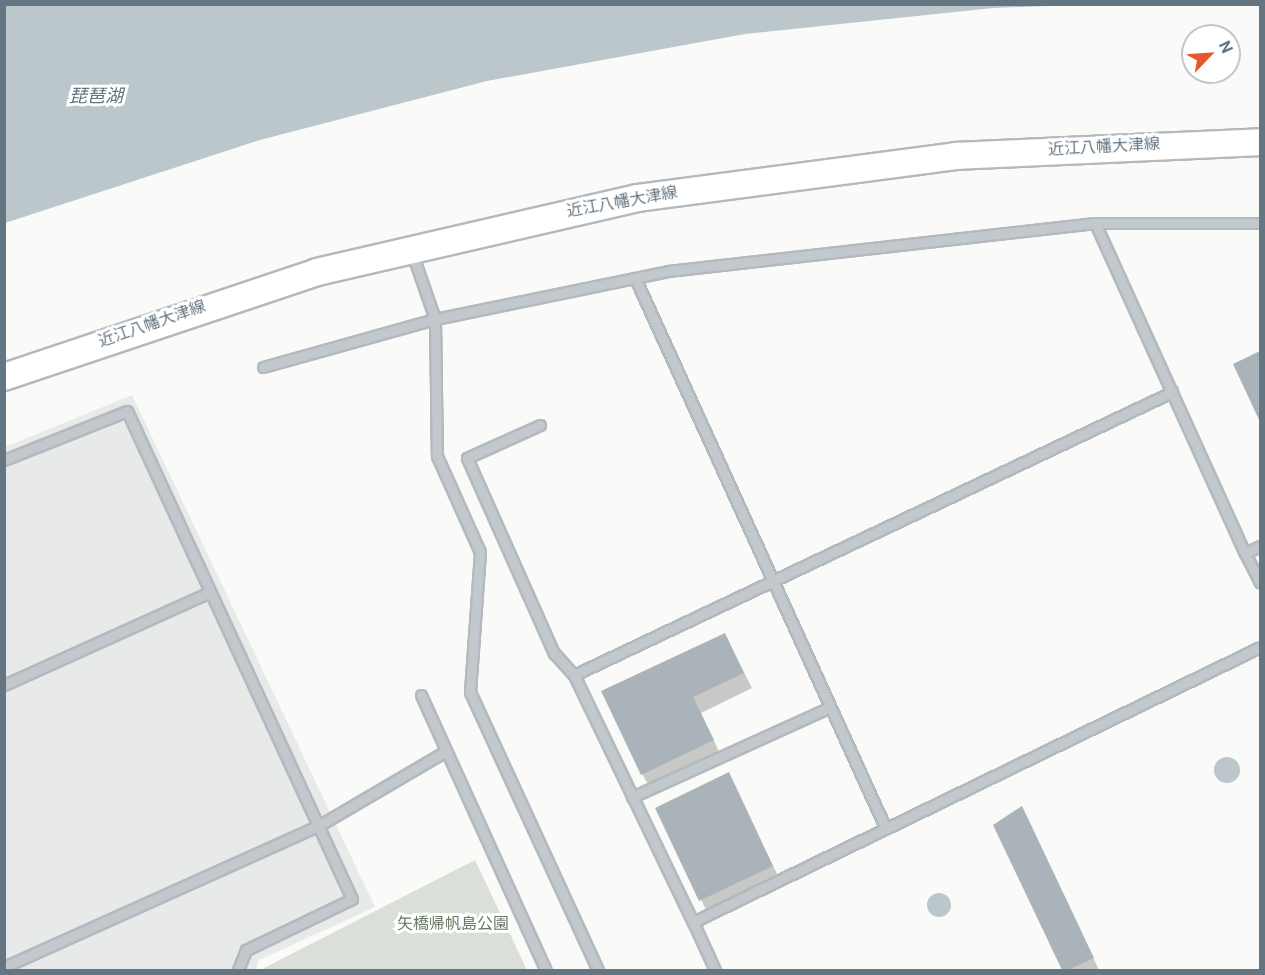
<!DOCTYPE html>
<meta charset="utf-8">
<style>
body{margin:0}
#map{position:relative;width:1265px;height:975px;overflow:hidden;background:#fafaf8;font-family:Roboto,"Noto Sans JP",sans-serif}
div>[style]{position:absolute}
.built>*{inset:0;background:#e8e9e9}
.green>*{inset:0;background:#dadfd7}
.water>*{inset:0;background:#bbc7cb}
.round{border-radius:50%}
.shadow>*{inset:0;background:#0003}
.building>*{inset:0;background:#aab3b9}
.roads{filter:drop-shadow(2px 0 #b3babf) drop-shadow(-2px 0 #b3babf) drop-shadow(0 2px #b3babf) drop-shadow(0 -2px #b3babf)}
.lane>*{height:9px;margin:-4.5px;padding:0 4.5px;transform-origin:4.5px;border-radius:4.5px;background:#c3c8cc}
.secondary>*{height:26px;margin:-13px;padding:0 13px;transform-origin:13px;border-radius:13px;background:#fff}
span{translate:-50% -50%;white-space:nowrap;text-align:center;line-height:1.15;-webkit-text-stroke:6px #fff;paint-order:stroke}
.street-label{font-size:16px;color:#657683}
.park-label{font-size:16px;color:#687a64}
.water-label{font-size:18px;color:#60757c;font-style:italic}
.frame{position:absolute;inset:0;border:6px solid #657683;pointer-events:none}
.north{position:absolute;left:1181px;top:24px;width:60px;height:60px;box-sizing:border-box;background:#fff;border:2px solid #c1c8cd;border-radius:50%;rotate:65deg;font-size:16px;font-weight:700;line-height:24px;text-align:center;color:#657683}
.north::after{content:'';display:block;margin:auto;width:21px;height:27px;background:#e4572e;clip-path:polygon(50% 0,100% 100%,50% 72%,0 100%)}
</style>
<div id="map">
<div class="built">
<div style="clip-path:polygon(132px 395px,375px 907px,259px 960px,256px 970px,5px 970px,5px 447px)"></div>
</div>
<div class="green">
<div style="clip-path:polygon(475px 860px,527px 970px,263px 970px,264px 968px)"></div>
</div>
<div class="water">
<div style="clip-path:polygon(5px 4px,1077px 4px,1077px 5px,993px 8px,745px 34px,487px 81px,260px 140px,5px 223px)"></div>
<div class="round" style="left:1214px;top:757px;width:26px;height:26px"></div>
<div class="round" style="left:927px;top:893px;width:24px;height:24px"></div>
</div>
<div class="shadow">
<div style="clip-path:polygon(1260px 353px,1260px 418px,1235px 364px)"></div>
<div style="clip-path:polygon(725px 635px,752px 688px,701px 713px,721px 756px,651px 789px,642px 774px)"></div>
<div style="clip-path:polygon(728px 774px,781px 882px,709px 916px,657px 809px)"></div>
<div style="clip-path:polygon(1028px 819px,1099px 970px,1063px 970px,995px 825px)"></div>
</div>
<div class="building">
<div style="clip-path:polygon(1260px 351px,1260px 422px,1233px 364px)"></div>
<div style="clip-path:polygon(725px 633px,744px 673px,693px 697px,714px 740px,641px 775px,601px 691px)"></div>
<div style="clip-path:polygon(729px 772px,773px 866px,699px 901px,655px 808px)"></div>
<div style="clip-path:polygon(1022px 806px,1094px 958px,1068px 970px,1062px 970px,993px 825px)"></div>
</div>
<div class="roads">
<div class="lane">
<div style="left:1095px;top:223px;width:362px;rotate:65.6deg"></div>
<div style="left:1245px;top:553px;width:17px;rotate:-25deg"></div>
<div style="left:412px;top:253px;width:70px;rotate:70.8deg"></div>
<div style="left:435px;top:319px;width:137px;rotate:89.2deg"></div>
<div style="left:437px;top:456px;width:105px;rotate:65.9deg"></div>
<div style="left:480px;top:552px;width:140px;rotate:94.1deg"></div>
<div style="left:470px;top:692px;width:306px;rotate:65.3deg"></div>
<div style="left:635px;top:278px;width:605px;rotate:65.51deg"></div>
<div style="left:263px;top:367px;width:179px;rotate:-15.6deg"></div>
<div style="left:435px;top:319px;width:238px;rotate:-11.6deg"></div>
<div style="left:668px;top:271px;width:430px;rotate:-6.4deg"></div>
<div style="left:1095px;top:223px;width:165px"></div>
<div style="left:540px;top:425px;width:80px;rotate:155.7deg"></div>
<div style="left:467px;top:458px;width:214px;rotate:66deg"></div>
<div style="left:554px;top:653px;width:30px;rotate:48deg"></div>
<div style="left:574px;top:675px;width:274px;rotate:64.3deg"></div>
<div style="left:4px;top:460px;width:132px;rotate:-21.7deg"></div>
<div style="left:127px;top:411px;width:537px;rotate:65.25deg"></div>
<div style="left:352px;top:899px;width:118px;rotate:154.3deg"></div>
<div style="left:246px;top:950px;width:22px;rotate:112deg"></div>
<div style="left:1245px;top:553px;width:33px;rotate:63deg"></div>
<div style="left:574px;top:675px;width:662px;rotate:-25.33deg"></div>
<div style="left:4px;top:685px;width:226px;rotate:-24.3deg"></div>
<div style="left:421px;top:695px;width:302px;rotate:65.6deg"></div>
<div style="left:632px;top:797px;width:217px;rotate:-24.4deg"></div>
<div style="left:4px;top:967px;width:344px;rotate:-24.2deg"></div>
<div style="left:318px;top:826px;width:148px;rotate:-30.4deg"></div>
<div style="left:715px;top:970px;width:53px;rotate:-114.6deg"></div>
<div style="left:693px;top:922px;width:630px;rotate:-25.87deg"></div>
</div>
<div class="secondary">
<div style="left:4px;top:377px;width:330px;rotate:-18.5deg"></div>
<div style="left:317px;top:272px;width:329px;rotate:-13deg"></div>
<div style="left:638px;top:198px;width:321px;rotate:-7.5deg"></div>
<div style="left:956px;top:156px;width:304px;rotate:-2.6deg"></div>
</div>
</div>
<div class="street-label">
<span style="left:1104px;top:147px;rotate:-3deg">近江八幡大津線</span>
<span style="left:622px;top:202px;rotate:-10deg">近江八幡大津線</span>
<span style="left:152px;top:324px;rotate:-19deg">近江八幡大津線</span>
</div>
<div class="park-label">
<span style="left:453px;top:924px">矢橋帰帆島公園</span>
</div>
<div class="water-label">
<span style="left:96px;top:96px">琵琶湖</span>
</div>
<div class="frame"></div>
<div class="north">N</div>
</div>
